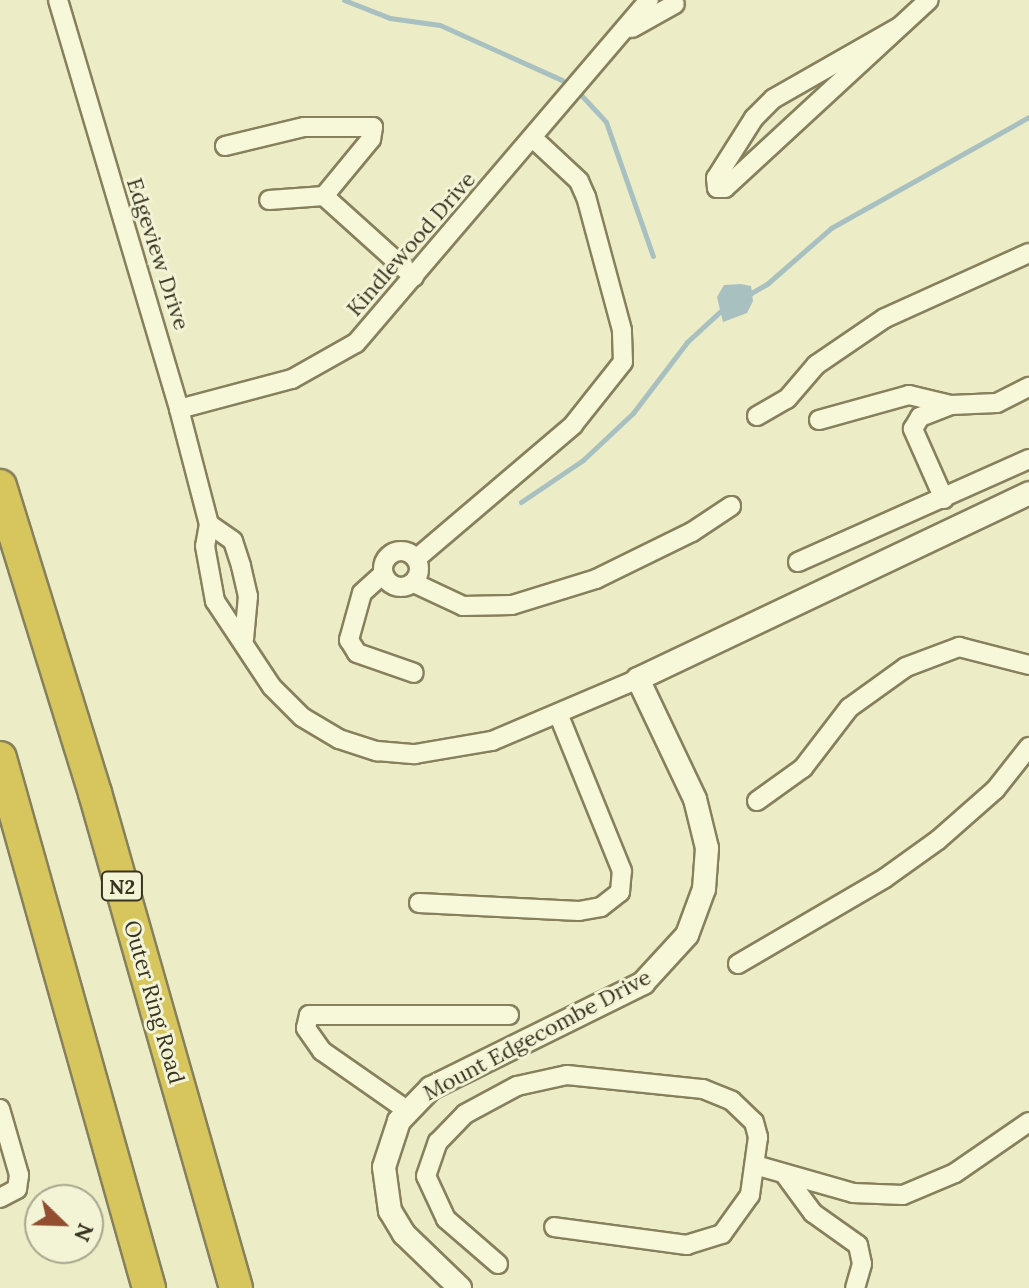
<!DOCTYPE html>
<style>
body{margin:0}
#map{position:relative;width:1029px;height:1288px;overflow:hidden;background:#ececc7;font-family:Lora,serif}
div>[style]{position:absolute}
.water>*{inset:0;background:#a8c0c0}
.stream>*{height:5px;margin:-2.5px;padding:0 2.5px;transform-origin:2.5px;border-radius:2.5px;background:#a8c0c0}
.roads{filter:drop-shadow(2px 0 #87805d) drop-shadow(-2px 0 #87805d) drop-shadow(0 2px #87805d) drop-shadow(0 -2px #87805d)}
.minor>*{height:18px;margin:-9px;padding:0 9px;transform-origin:9px;border-radius:9px;background:#f7f7da}
.minor>.ring{margin:-9px;padding:0;box-sizing:content-box;background:none;border:18px solid #f7f7da;border-radius:50%}
.tertiary>*{height:22px;margin:-11px;padding:0 11px;transform-origin:11px;border-radius:11px;background:#f7f7da}
.motorway>*{height:32px;margin:-16px;padding:0 16px;transform-origin:16px;border-radius:16px;background:#d6c65d}
span{translate:-50% -50%;white-space:nowrap;text-align:center;line-height:1.15;-webkit-text-stroke:6px #f3f4d6;paint-order:stroke}
.shield-label span{padding:2px 6px;background:#f3f4d6;border:2px solid;border-radius:6px;-webkit-text-stroke-width:0}
.shield-label{font-size:20px;color:#383320;font-weight:700}
.street-label{font-size:22px;color:#383320}
.north{position:absolute;left:24px;top:1184px;width:80px;height:80px;box-sizing:border-box;background:#f3f4d6;border:2px solid #a8a78d;border-radius:50%;rotate:113deg;font-size:22px;font-weight:700;line-height:32px;text-align:center;color:#383320}
.north::after{content:'';display:block;margin:auto;width:28px;height:36px;background:#934e30;clip-path:polygon(50% 0,100% 100%,50% 72%,0 100%)}
</style>
<div id="map">
<div class="water">
<div style="clip-path:polygon(741px 284px,751px 286px,753px 301px,747px 313px,723px 322px,717px 297px,724px 285px)"></div>
</div>
<div class="stream">
<div style="left:344px;top:0;width:49px;rotate:21.4deg"></div>
<div style="left:390px;top:18px;width:50px;rotate:8deg"></div>
<div style="left:440px;top:25px;width:134px;rotate:24.3deg"></div>
<div style="left:582px;top:96px;width:35px;rotate:47deg"></div>
<div style="left:606px;top:122px;width:142px;rotate:70.7deg"></div>
<div style="left:746px;top:296px;width:24px;rotate:-30deg"></div>
<div style="left:767px;top:284px;width:85px;rotate:-41.2deg"></div>
<div style="left:831px;top:228px;width:227px;rotate:-29.3deg"></div>
<div style="left:521px;top:502px;width:75px;rotate:-34.1deg"></div>
<div style="left:583px;top:460px;width:69px;rotate:-43.2deg"></div>
<div style="left:633px;top:413px;width:89px;rotate:-52.7deg"></div>
<div style="left:687px;top:342px;width:50px;rotate:-42.6deg"></div>
</div>
<div class="roads">
<div class="minor">
<div style="left:58px;top:0;width:427px;rotate:73.5deg"></div>
<div style="left:179px;top:409px;width:119px;rotate:75.4deg"></div>
<div style="left:209px;top:524px;width:22px;rotate:100deg"></div>
<div style="left:205px;top:546px;width:56px;rotate:79.7deg"></div>
<div style="left:215px;top:601px;width:103px;rotate:56.5deg"></div>
<div style="left:272px;top:687px;width:42px;rotate:45deg"></div>
<div style="left:302px;top:717px;width:43px;rotate:30.7deg"></div>
<div style="left:339px;top:739px;width:40px;rotate:18deg"></div>
<div style="left:377px;top:751px;width:38px;rotate:5deg"></div>
<div style="left:415px;top:754px;width:78px;rotate:-9.6deg"></div>
<div style="left:492px;top:741px;width:159px;rotate:-23deg"></div>
<div style="left:899px;top:27px;width:145px;rotate:150.3deg"></div>
<div style="left:773px;top:99px;width:27px;rotate:135deg"></div>
<div style="left:754px;top:118px;width:71px;rotate:122.3deg"></div>
<div style="left:716px;top:178px;width:10px;rotate:84deg"></div>
<div style="left:717px;top:188px;width:8px"></div>
<div style="left:725px;top:188px;width:277px;rotate:-42.7deg"></div>
<div style="left:632px;top:28px;width:49px;rotate:-29.2deg"></div>
<div style="left:225px;top:146px;width:81px;rotate:-13.5deg"></div>
<div style="left:304px;top:127px;width:69px"></div>
<div style="left:373px;top:127px;width:12px;rotate:99deg"></div>
<div style="left:371px;top:139px;width:74px;rotate:129.5deg"></div>
<div style="left:324px;top:196px;width:55px;rotate:175.8deg"></div>
<div style="left:324px;top:196px;width:121px;rotate:42deg"></div>
<div style="left:179px;top:409px;width:117px;rotate:-14.9deg"></div>
<div style="left:292px;top:379px;width:73px;rotate:-29.4deg"></div>
<div style="left:356px;top:343px;width:451px;rotate:-49.5deg"></div>
<div style="left:757px;top:416px;width:34px;rotate:-30deg"></div>
<div style="left:787px;top:399px;width:45px;rotate:-49.5deg"></div>
<div style="left:816px;top:365px;width:83px;rotate:-34.3deg"></div>
<div style="left:885px;top:318px;width:158px;rotate:-24.3deg"></div>
<div style="left:819px;top:420px;width:93px;rotate:-15.5deg"></div>
<div style="left:909px;top:395px;width:43px;rotate:13.4deg"></div>
<div style="left:951px;top:405px;width:46px;rotate:-2.5deg"></div>
<div style="left:997px;top:403px;width:36px;rotate:-27deg"></div>
<div style="left:944px;top:499px;width:77px;rotate:-113.9deg"></div>
<div style="left:913px;top:429px;width:14px;rotate:-60deg"></div>
<div style="left:920px;top:417px;width:33px;rotate:-21deg"></div>
<div style="left:209px;top:524px;width:29px;rotate:35deg"></div>
<div style="left:233px;top:541px;width:26px;rotate:72deg"></div>
<div style="left:241px;top:566px;width:31px;rotate:77deg"></div>
<div style="left:248px;top:596px;width:43px;rotate:95.3deg"></div>
<div class="ring" style="left:383px;top:551px;width:18px;height:18px"></div>
<div style="left:417px;top:558px;width:205px;rotate:-40.4deg"></div>
<div style="left:573px;top:425px;width:80px;rotate:-51.6deg"></div>
<div style="left:623px;top:362px;width:32px;rotate:-92deg"></div>
<div style="left:622px;top:330px;width:138px;rotate:-105.1deg"></div>
<div style="left:586px;top:197px;width:17px;rotate:-114deg"></div>
<div style="left:579px;top:181px;width:62px;rotate:-137deg"></div>
<div style="left:798px;top:562px;width:253px;rotate:-24deg"></div>
<div style="left:383px;top:574px;width:28px;rotate:138deg"></div>
<div style="left:362px;top:593px;width:49px;rotate:105.5deg"></div>
<div style="left:349px;top:640px;width:15px;rotate:58deg"></div>
<div style="left:357px;top:653px;width:60px;rotate:19.3deg"></div>
<div style="left:414px;top:583px;width:54px;rotate:25.1deg"></div>
<div style="left:463px;top:606px;width:49px;rotate:-1.2deg"></div>
<div style="left:512px;top:605px;width:88px;rotate:-17.2deg"></div>
<div style="left:596px;top:579px;width:107px;rotate:-26.1deg"></div>
<div style="left:692px;top:532px;width:47px;rotate:-33.7deg"></div>
<div style="left:757px;top:801px;width:57px;rotate:-35.7deg"></div>
<div style="left:803px;top:768px;width:76px;rotate:-52.5deg"></div>
<div style="left:849px;top:708px;width:70px;rotate:-35.7deg"></div>
<div style="left:906px;top:667px;width:57px;rotate:-20.7deg"></div>
<div style="left:959px;top:647px;width:72px;rotate:14.4deg"></div>
<div style="left:419px;top:903px;width:160px;rotate:2.9deg"></div>
<div style="left:579px;top:911px;width:22px;rotate:-10deg"></div>
<div style="left:601px;top:907px;width:24px;rotate:-38deg"></div>
<div style="left:620px;top:892px;width:21px;rotate:-85deg"></div>
<div style="left:622px;top:871px;width:167px;rotate:-112.1deg"></div>
<div style="left:738px;top:964px;width:170px;rotate:-30.3deg"></div>
<div style="left:885px;top:878px;width:65px;rotate:-35.6deg"></div>
<div style="left:938px;top:840px;width:76px;rotate:-41.3deg"></div>
<div style="left:995px;top:790px;width:55px;rotate:-51.7deg"></div>
<div style="left:0;top:1109px;width:69px;rotate:73.9deg"></div>
<div style="left:19px;top:1175px;width:14px;rotate:98deg"></div>
<div style="left:17px;top:1189px;width:19px;rotate:152deg"></div>
<div style="left:408px;top:1111px;width:105px;rotate:-145.1deg"></div>
<div style="left:322px;top:1051px;width:28px;rotate:-125deg"></div>
<div style="left:306px;top:1028px;width:13px;rotate:-77deg"></div>
<div style="left:309px;top:1015px;width:200px"></div>
<div style="left:755px;top:1165px;width:102px;rotate:15.9deg"></div>
<div style="left:853px;top:1193px;width:50px;rotate:2.3deg"></div>
<div style="left:903px;top:1195px;width:56px;rotate:-22.9deg"></div>
<div style="left:955px;top:1173px;width:90px;rotate:-34.6deg"></div>
<div style="left:785px;top:1175px;width:47px;rotate:53.6deg"></div>
<div style="left:813px;top:1213px;width:55px;rotate:35.4deg"></div>
<div style="left:858px;top:1245px;width:19px;rotate:78deg"></div>
<div style="left:862px;top:1264px;width:25px;rotate:106deg"></div>
<div style="left:498px;top:1264px;width:69px;rotate:-139.1deg"></div>
<div style="left:446px;top:1219px;width:47px;rotate:-114.9deg"></div>
<div style="left:426px;top:1176px;width:36px;rotate:-71deg"></div>
<div style="left:438px;top:1142px;width:39px;rotate:-46deg"></div>
<div style="left:465px;top:1114px;width:59px;rotate:-28.3deg"></div>
<div style="left:517px;top:1086px;width:51px;rotate:-12.4deg"></div>
<div style="left:567px;top:1075px;width:137px;rotate:5.9deg"></div>
<div style="left:703px;top:1089px;width:31px;rotate:22deg"></div>
<div style="left:732px;top:1101px;width:30px;rotate:44deg"></div>
<div style="left:754px;top:1122px;width:16px;rotate:75deg"></div>
<div style="left:758px;top:1137px;width:59px;rotate:97.9deg"></div>
<div style="left:750px;top:1195px;width:48px;rotate:125.7deg"></div>
<div style="left:722px;top:1234px;width:37px;rotate:163deg"></div>
<div style="left:687px;top:1245px;width:134px;rotate:-172.3deg"></div>
</div>
<div class="tertiary">
<div style="left:460px;top:1288px;width:78px;rotate:-136deg"></div>
<div style="left:404px;top:1234px;width:27px;rotate:-121deg"></div>
<div style="left:390px;top:1211px;width:44px;rotate:-97.8deg"></div>
<div style="left:384px;top:1167px;width:48px;rotate:-71.9deg"></div>
<div style="left:399px;top:1121px;width:46px;rotate:-45.9deg"></div>
<div style="left:431px;top:1088px;width:237px;rotate:-26.3deg"></div>
<div style="left:643px;top:983px;width:65px;rotate:-47.5deg"></div>
<div style="left:687px;top:935px;width:49px;rotate:-69.7deg"></div>
<div style="left:704px;top:889px;width:41px;rotate:-85.8deg"></div>
<div style="left:707px;top:848px;width:50px;rotate:-103.8deg"></div>
<div style="left:695px;top:799px;width:133px;rotate:-115.4deg"></div>
<div style="left:638px;top:679px;width:433px;rotate:-25.4deg"></div>
</div>
<div class="motorway">
<div style="left:0;top:486px;width:321px;rotate:72.8deg"></div>
<div style="left:95px;top:793px;width:515px;rotate:74.1deg"></div>
<div style="left:0;top:758px;width:551px;rotate:74.3deg"></div>
</div>
</div>
<div class="shield-label">
<span style="left:122px;top:886px">N2</span>
</div>
<div class="street-label">
<span style="left:411px;top:244px;rotate:-49deg">Kindlewood Drive</span>
<span style="left:158px;top:254px;rotate:72deg">Edgeview Drive</span>
<span style="left:154px;top:1002px;rotate:74deg">Outer Ring Road</span>
<span style="left:537px;top:1035px;rotate:-28deg">Mount Edgecombe Drive</span>
</div>
<div class="north">N</div>
</div>
